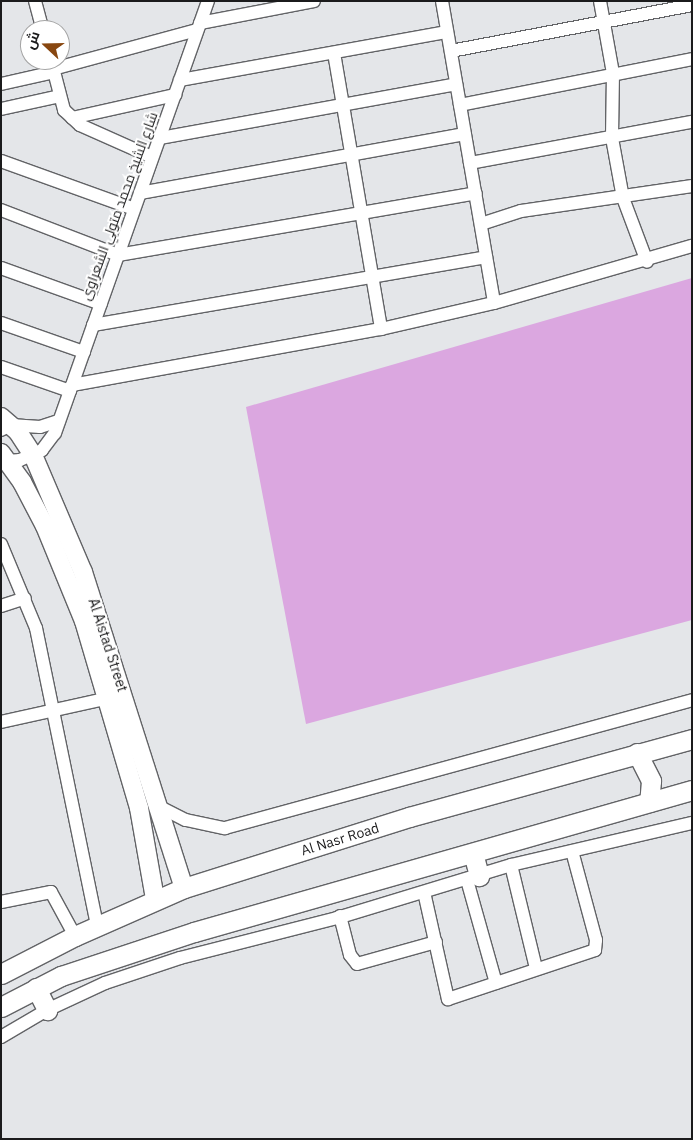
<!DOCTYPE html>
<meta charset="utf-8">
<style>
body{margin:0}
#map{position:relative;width:693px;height:1140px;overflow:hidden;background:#e4e6e9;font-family:"IBM Plex Sans",Cairo,sans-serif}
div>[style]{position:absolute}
.green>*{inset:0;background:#dba7e0}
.roads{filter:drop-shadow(1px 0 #626366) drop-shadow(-1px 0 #626366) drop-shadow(0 1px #626366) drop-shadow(0 -1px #626366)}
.street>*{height:12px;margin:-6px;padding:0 6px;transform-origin:6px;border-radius:6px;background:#fff}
.secondary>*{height:18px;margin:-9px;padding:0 9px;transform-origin:9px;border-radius:9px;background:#fff}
.primary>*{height:19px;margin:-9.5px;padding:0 9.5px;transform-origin:9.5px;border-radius:9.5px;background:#fff}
span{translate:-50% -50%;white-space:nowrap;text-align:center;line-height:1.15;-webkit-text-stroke:4px #fff;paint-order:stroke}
.street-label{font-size:14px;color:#1b1b1c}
.frame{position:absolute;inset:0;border:2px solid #1b1b1c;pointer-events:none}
.north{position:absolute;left:20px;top:20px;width:50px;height:50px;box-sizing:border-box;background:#fff;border:1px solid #a4a4a4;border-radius:50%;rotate:291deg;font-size:14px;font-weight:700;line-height:20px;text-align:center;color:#1b1b1c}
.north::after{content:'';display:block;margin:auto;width:18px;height:22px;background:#884710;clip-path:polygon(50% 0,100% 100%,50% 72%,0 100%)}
</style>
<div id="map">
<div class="green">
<div style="clip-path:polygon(692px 278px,692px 620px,306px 724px,246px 407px)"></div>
</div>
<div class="roads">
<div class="street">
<div style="left:35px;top:1px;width:30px;rotate:75deg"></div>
<div style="left:442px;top:1px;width:306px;rotate:80.2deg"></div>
<div style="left:600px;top:1px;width:73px;rotate:79.8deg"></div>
<div style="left:613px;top:73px;width:65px;rotate:90.9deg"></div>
<div style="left:612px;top:138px;width:61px;rotate:79.6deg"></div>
<div style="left:623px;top:198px;width:68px;rotate:69.4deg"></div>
<div style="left:200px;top:23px;width:116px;rotate:-10.9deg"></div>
<div style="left:451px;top:51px;width:245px;rotate:-10.8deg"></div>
<div style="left:334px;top:53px;width:280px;rotate:80.3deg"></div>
<div style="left:51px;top:60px;width:52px;rotate:75.4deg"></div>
<div style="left:64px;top:110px;width:22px;rotate:43deg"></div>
<div style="left:80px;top:125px;width:79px;rotate:24deg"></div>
<div style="left:53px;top:69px;width:149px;rotate:-15.2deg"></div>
<div style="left:180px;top:80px;width:271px;rotate:-10.2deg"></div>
<div style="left:1px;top:84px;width:54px;rotate:-12.8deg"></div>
<div style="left:460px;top:105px;width:237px;rotate:-11.2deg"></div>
<div style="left:1px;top:109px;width:60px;rotate:-12.4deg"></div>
<div style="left:72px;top:118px;width:106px;rotate:-12.6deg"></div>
<div style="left:160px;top:138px;width:301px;rotate:-10.3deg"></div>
<div style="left:1px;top:161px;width:141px;rotate:19.8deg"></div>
<div style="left:470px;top:163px;width:226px;rotate:-10.5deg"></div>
<div style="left:140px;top:193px;width:330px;rotate:-10.3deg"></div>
<div style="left:1px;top:210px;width:125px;rotate:21deg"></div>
<div style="left:118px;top:255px;width:363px;rotate:-9.8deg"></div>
<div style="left:481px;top:224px;width:42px;rotate:-18deg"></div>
<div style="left:521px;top:211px;width:173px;rotate:-8.3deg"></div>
<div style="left:1px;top:268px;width:106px;rotate:19.8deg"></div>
<div style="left:1px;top:323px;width:88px;rotate:19.3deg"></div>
<div style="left:93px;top:325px;width:399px;rotate:-9.8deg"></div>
<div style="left:1px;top:367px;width:73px;rotate:19.2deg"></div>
<div style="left:72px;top:385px;width:314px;rotate:-10.3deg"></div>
<div style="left:381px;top:329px;width:116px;rotate:-13deg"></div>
<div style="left:494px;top:303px;width:206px;rotate:-16.1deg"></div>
<div style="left:1px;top:430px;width:11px;rotate:-27deg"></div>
<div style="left:11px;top:425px;width:29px;rotate:4deg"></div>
<div style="left:40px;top:427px;width:20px;rotate:-18deg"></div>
<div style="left:8px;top:461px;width:12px;rotate:-5deg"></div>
<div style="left:20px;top:460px;width:24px;rotate:-24deg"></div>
<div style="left:42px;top:450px;width:21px;rotate:-53deg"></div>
<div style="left:55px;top:433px;width:458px;rotate:-70.5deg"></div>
<div style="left:1px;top:544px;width:91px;rotate:67.4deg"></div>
<div style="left:36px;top:628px;width:304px;rotate:78.4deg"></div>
<div style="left:1px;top:606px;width:25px;rotate:-18deg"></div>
<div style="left:1px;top:722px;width:111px;rotate:-12.5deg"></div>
<div style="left:158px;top:806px;width:31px;rotate:27deg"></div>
<div style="left:186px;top:820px;width:40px;rotate:12deg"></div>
<div style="left:225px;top:828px;width:484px;rotate:-15.3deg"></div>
<div style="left:511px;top:865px;width:106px;rotate:76.4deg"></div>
<div style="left:467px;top:880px;width:107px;rotate:74.3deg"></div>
<div style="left:424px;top:892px;width:110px;rotate:77.4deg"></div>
<div style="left:448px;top:999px;width:155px;rotate:-18.4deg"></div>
<div style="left:595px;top:950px;width:10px;rotate:-84deg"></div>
<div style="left:596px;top:940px;width:92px;rotate:-105.1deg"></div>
<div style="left:1px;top:902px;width:51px;rotate:-11.3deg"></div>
<div style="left:51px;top:892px;width:50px;rotate:61.4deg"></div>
<div style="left:340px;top:916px;width:40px;rotate:75.6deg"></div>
<div style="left:350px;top:955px;width:11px;rotate:52deg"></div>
<div style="left:357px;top:964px;width:82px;rotate:-15.6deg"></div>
<div style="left:1px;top:1037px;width:53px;rotate:-30.4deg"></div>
<div style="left:47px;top:1010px;width:64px;rotate:-25deg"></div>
<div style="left:105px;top:983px;width:79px;rotate:-18.4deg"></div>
<div style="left:180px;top:958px;width:162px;rotate:-14.3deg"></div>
<div style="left:337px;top:918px;width:182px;rotate:-16.9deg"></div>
<div style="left:511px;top:865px;width:186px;rotate:-13.1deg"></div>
</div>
<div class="secondary">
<div style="left:1px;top:417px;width:23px;rotate:41deg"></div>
<div style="left:18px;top:432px;width:27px;rotate:57deg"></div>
<div style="left:33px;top:455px;width:127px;rotate:66.9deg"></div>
<div style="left:83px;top:572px;width:332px;rotate:72.3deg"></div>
<div style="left:1px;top:453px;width:36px;rotate:54deg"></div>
<div style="left:22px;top:482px;width:50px;rotate:62.4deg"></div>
<div style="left:45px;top:526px;width:103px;rotate:67.7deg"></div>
<div style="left:84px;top:621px;width:195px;rotate:73.6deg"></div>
<div style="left:139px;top:808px;width:92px;rotate:80deg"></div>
</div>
<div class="primary">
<div style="left:637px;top:753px;width:31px;rotate:63deg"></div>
<div style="left:651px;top:781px;width:21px;rotate:95deg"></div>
<div style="left:473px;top:853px;width:24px;rotate:75deg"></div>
<div style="left:1px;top:974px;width:83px;rotate:-27.2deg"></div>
<div style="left:75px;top:936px;width:119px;rotate:-23.8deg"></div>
<div style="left:184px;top:888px;width:236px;rotate:-17.5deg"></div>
<div style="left:409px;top:817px;width:294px;rotate:-15.4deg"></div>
<div style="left:36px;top:988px;width:25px;rotate:63deg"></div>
<div style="left:1px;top:1007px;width:68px;rotate:-27.3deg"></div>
<div style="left:61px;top:976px;width:140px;rotate:-18.3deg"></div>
<div style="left:194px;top:932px;width:518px;rotate:-15.92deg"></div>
</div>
</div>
<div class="street-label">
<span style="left:119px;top:206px;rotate:-70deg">شارع الشيخ محمد متولي الشعراوى</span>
<span style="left:108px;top:645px;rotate:72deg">Al Aistad Street</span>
<span style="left:340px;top:839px;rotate:-17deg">Al Nasr Road</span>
</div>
<div class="frame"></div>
<div class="north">ش</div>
</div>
